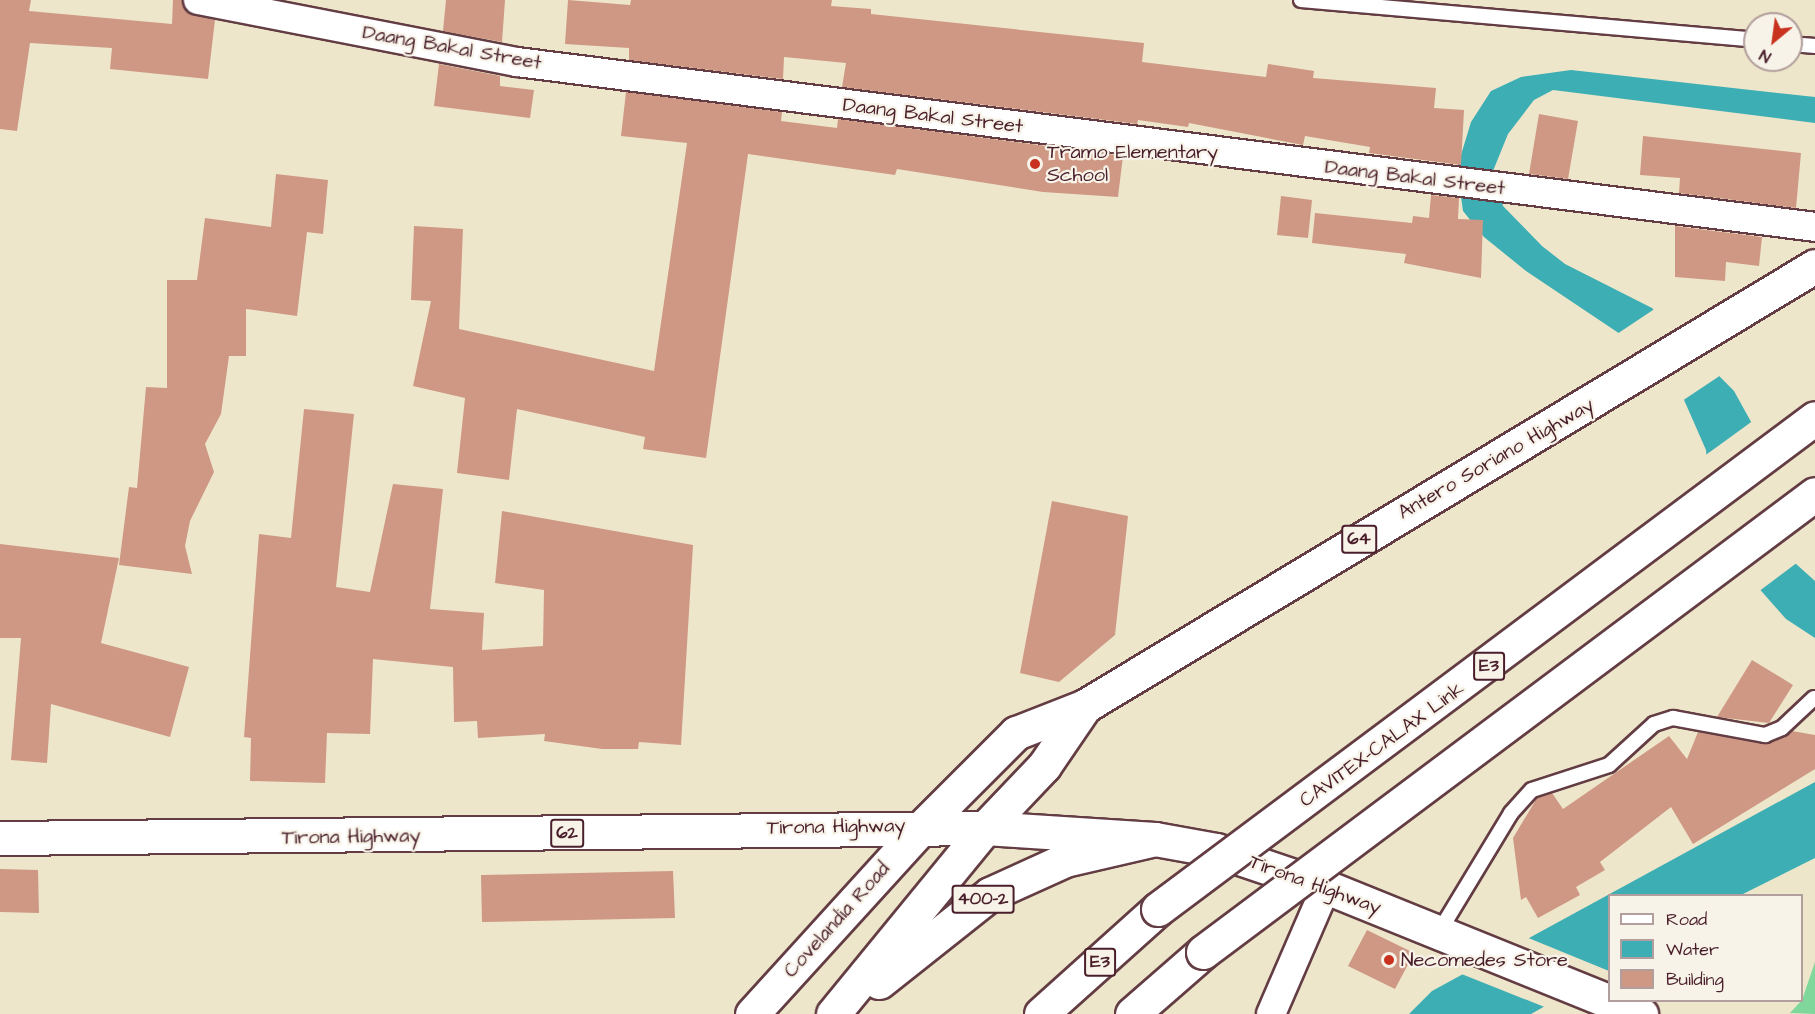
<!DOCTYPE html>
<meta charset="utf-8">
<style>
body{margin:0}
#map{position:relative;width:1815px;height:1014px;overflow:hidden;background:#eee6cb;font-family:"Architects Daughter",sans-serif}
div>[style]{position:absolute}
.green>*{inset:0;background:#7fd79c}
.water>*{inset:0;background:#3daeb4}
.pier>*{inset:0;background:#eee6cb}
.building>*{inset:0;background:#ce9884}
.roads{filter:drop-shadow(2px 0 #633d43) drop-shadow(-2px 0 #633d43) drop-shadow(0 2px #633d43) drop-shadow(0 -2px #633d43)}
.lane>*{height:14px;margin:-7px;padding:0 7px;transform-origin:7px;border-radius:7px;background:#fff}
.street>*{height:28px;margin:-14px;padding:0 14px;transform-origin:14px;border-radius:14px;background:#fff}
.secondary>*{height:33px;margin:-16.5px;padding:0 16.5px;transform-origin:16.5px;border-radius:16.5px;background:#fff}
.primary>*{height:33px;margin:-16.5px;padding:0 16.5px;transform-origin:16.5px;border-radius:16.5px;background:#fff}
.highway>*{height:33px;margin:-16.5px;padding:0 16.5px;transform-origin:16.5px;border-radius:16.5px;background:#fff}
.bridges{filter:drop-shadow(2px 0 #633d43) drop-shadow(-2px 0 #633d43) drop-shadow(0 2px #633d43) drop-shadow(0 -2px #633d43)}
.highway-bridge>*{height:33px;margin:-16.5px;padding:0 16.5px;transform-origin:16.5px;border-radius:16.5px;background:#fff}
.dots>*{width:16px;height:16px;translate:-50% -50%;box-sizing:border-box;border:3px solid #f7f3e8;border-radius:50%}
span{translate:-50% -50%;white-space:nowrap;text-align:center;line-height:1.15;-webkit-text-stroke:4.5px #f7f3e8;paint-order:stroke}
.shield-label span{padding:2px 4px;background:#f7f3e8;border:2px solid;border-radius:4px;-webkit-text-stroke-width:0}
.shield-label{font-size:18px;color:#4a1f2b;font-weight:700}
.street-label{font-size:20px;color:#4a1f2b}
.poi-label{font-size:20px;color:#4a1f2b}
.left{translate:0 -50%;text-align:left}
.legend{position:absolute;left:1608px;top:894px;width:195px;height:108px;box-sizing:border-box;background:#f7f3e8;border:2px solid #b29e9c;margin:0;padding:8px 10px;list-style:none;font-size:18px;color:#4a1f2b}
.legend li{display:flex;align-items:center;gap:12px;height:30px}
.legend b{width:30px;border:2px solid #b29e9c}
.north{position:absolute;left:1743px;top:12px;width:60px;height:60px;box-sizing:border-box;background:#f7f3e8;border:2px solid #b29e9c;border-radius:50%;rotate:209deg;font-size:16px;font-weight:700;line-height:24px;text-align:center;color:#4a1f2b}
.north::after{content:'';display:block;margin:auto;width:21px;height:27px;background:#c8321e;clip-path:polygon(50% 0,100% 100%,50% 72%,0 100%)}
</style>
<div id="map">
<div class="green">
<div style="clip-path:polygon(1815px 962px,1815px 1014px,1790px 1013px,1802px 1000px)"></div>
</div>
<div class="water">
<div style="clip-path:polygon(1571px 70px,1815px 97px,1815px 123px,1553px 90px,1534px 100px,1508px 134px,1493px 171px,1503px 206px,1542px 246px,1565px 264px,1652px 308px,1734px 391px,1755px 429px,1795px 563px,1815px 581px,1815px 638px,1786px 619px,1741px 568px,1710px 492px,1706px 450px,1681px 393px,1635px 344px,1526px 271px,1484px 237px,1463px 211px,1457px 168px,1471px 122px,1491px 91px,1521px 77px)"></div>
<div style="clip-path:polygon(1815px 782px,1815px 858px,1741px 895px,1610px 896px,1609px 970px,1531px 1014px,1409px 1014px,1432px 991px)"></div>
</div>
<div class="pier">
<div style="clip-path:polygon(1656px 308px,1721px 375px,1682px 401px,1655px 365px,1617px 334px)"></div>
<div style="clip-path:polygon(1754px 420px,1771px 447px,1798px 562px,1758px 592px,1717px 535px,1703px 457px)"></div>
<div style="clip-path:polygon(1526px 937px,1609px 971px,1610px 973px,1547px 1008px,1459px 973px)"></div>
</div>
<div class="building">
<div style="clip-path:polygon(0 0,31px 0,29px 11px,172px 24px,173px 0,182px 0,188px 13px,215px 20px,208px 79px,110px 69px,112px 48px,30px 43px,17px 131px,0 129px)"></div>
<div style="clip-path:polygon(446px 0,505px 0,502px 42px,443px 31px)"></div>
<div style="clip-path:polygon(568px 0,630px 5px,631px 0,832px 0,831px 6px,871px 9px,871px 14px,1144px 43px,1142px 62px,1266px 77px,1268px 64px,1314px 71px,1313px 78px,1436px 88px,1434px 108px,1464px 110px,1461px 165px,1369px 153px,1370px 147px,1305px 136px,1303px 145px,1189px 123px,1188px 127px,1138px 120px,1137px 124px,842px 87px,846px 63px,784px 57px,783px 79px,629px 60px,629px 48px,565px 44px)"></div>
<div style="clip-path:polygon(439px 64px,500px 76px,500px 86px,534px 90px,530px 118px,434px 106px)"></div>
<div style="clip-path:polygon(626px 92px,782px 112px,781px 121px,837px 128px,838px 119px,1123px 156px,1118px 197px,1043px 192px,897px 169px,895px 175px,748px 154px,706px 458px,643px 449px,645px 437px,517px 409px,509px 480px,457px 473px,465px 398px,413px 386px,431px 301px,411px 300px,414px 226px,463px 229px,459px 329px,654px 371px,687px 143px,621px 136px)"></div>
<div style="clip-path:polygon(1539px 114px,1578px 121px,1568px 179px,1529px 174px)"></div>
<div style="clip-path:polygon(1643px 136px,1801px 153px,1796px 208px,1679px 193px,1680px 178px,1640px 175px)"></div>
<div style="clip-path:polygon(276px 174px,328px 180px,323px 234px,307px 232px,297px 316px,246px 309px,246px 356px,229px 356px,221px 414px,205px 444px,214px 472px,190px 521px,185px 546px,192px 574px,119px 565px,129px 487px,137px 488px,146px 387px,167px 388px,167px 280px,197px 280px,205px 218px,271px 227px)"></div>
<div style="clip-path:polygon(1431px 195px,1459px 198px,1458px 219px,1483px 220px,1481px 278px,1404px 263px,1406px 254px,1312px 243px,1315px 213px,1412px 223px,1413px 216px,1429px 218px)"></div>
<div style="clip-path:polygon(1281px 196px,1312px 200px,1308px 238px,1277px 235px)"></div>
<div style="clip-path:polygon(1675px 226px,1762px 237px,1759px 266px,1726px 262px,1725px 281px,1675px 277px)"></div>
<div style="clip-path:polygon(304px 409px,354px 414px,336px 587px,370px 592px,393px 484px,443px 489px,430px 609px,484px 613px,482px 650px,543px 646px,544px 590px,495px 583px,502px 511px,693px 545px,681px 745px,639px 742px,638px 749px,602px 749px,544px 741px,545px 734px,478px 738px,477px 721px,454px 722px,453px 667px,373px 659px,370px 734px,327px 733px,325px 783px,250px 781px,251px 738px,244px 737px,259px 534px,291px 538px)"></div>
<div style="clip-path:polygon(1052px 501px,1128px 516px,1115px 635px,1059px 682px,1020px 673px)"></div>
<div style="clip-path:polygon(0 544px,119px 558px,101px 643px,189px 667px,170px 737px,51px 704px,47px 763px,11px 760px,21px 638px,0 638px)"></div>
<div style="clip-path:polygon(1752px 660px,1793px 685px,1769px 723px,1717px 717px)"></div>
<div style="clip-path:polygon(1792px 731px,1815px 735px,1815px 769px,1693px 844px,1671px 807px,1600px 862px,1605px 870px,1576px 887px,1580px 895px,1538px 918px,1526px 897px,1521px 900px,1513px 838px,1537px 798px,1552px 793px,1563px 809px,1669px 736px,1687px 759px,1698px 732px,1764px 744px)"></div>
<div style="clip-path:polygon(0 869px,38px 870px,39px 913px,0 912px)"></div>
<div style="clip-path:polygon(673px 871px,675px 918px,482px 922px,481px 875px)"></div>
<div style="clip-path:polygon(1367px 930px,1414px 953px,1395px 989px,1348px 966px)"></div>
</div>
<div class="roads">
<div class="lane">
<div style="left:1301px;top:0;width:456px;rotate:5deg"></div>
<div style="left:1791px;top:44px;width:24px;rotate:5deg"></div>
<div style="left:1439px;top:932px;width:139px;rotate:-58.8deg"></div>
<div style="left:1511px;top:813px;width:31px;rotate:-48deg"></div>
<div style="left:1532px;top:790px;width:81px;rotate:-18deg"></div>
<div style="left:1609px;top:765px;width:61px;rotate:-42.3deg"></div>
<div style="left:1654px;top:724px;width:20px;rotate:-18deg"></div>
<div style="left:1673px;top:718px;width:94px;rotate:10.5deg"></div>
<div style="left:1765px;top:735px;width:18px;rotate:-22deg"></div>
<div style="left:1782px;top:728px;width:44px;rotate:-43.2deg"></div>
</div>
<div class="street">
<div style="left:198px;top:0;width:325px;rotate:11deg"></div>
<div style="left:517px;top:62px;width:1308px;rotate:7.24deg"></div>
<div style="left:1271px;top:1014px;width:138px;rotate:-66.6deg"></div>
</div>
<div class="secondary">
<div style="left:985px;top:828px;width:170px;rotate:3.7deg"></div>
<div style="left:1155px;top:839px;width:62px;rotate:10.2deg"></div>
<div style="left:1216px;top:850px;width:116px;rotate:18.6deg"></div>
<div style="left:1326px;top:887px;width:340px;rotate:22deg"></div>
</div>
<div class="primary">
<div style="left:0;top:838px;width:985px;rotate:-0.58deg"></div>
<div style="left:879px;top:982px;width:142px;rotate:-38.4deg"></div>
<div style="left:990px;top:894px;width:82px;rotate:-24.4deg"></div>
<div style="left:1065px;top:860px;width:92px;rotate:-13.1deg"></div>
<div style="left:752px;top:1014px;width:254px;rotate:-47.7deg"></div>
<div style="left:923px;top:826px;width:132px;rotate:-45deg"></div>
<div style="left:1016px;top:733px;width:74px;rotate:-21.4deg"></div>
<div style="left:1085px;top:706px;width:852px;rotate:-31.08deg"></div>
<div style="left:833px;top:1014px;width:240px;rotate:-50.7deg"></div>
<div style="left:985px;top:828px;width:86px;rotate:-46.4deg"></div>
<div style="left:1044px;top:766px;width:73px;rotate:-55.7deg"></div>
</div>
<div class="highway">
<div style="left:1041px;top:1014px;width:157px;rotate:-41.9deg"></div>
<div style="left:1132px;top:1014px;width:94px;rotate:-41.1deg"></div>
</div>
</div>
<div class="bridges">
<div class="highway-bridge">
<div style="left:1158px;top:909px;width:820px;rotate:-36.77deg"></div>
<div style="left:1203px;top:952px;width:764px;rotate:-36.81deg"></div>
</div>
</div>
<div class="dots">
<div style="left:1035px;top:164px;background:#c8321e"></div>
<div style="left:1389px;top:960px;background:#c8321e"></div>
</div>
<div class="shield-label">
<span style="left:1359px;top:539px">64</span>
<span style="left:1489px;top:666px">E3</span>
<span style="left:567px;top:833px">62</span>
<span style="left:983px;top:899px">400-2</span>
<span style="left:1100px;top:962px">E3</span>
</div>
<div class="street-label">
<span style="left:452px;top:48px;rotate:10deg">Daang Bakal Street</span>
<span style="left:933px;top:116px;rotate:7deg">Daang Bakal Street</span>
<span style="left:1415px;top:178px;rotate:7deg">Daang Bakal Street</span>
<span style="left:1496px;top:459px;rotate:-30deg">Antero Soriano Highway</span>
<span style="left:1382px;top:745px;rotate:-36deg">CAVITEX–CALAX Link</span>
<span style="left:836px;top:827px;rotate:-1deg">Tirona Highway</span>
<span style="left:351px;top:837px;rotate:-1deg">Tirona Highway</span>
<span style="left:1315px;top:885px;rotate:20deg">Tirona Highway</span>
<span style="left:837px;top:920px;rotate:-48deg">Covelandia Road</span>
</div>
<div class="poi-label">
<span class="left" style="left:1047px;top:164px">Tramo Elementary<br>School</span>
<span class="left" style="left:1401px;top:960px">Necomedes Store</span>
</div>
<ul class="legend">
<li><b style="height:8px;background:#fff"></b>Road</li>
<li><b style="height:16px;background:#3daeb4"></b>Water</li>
<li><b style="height:16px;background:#ce9884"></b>Building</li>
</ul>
<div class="north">N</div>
</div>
